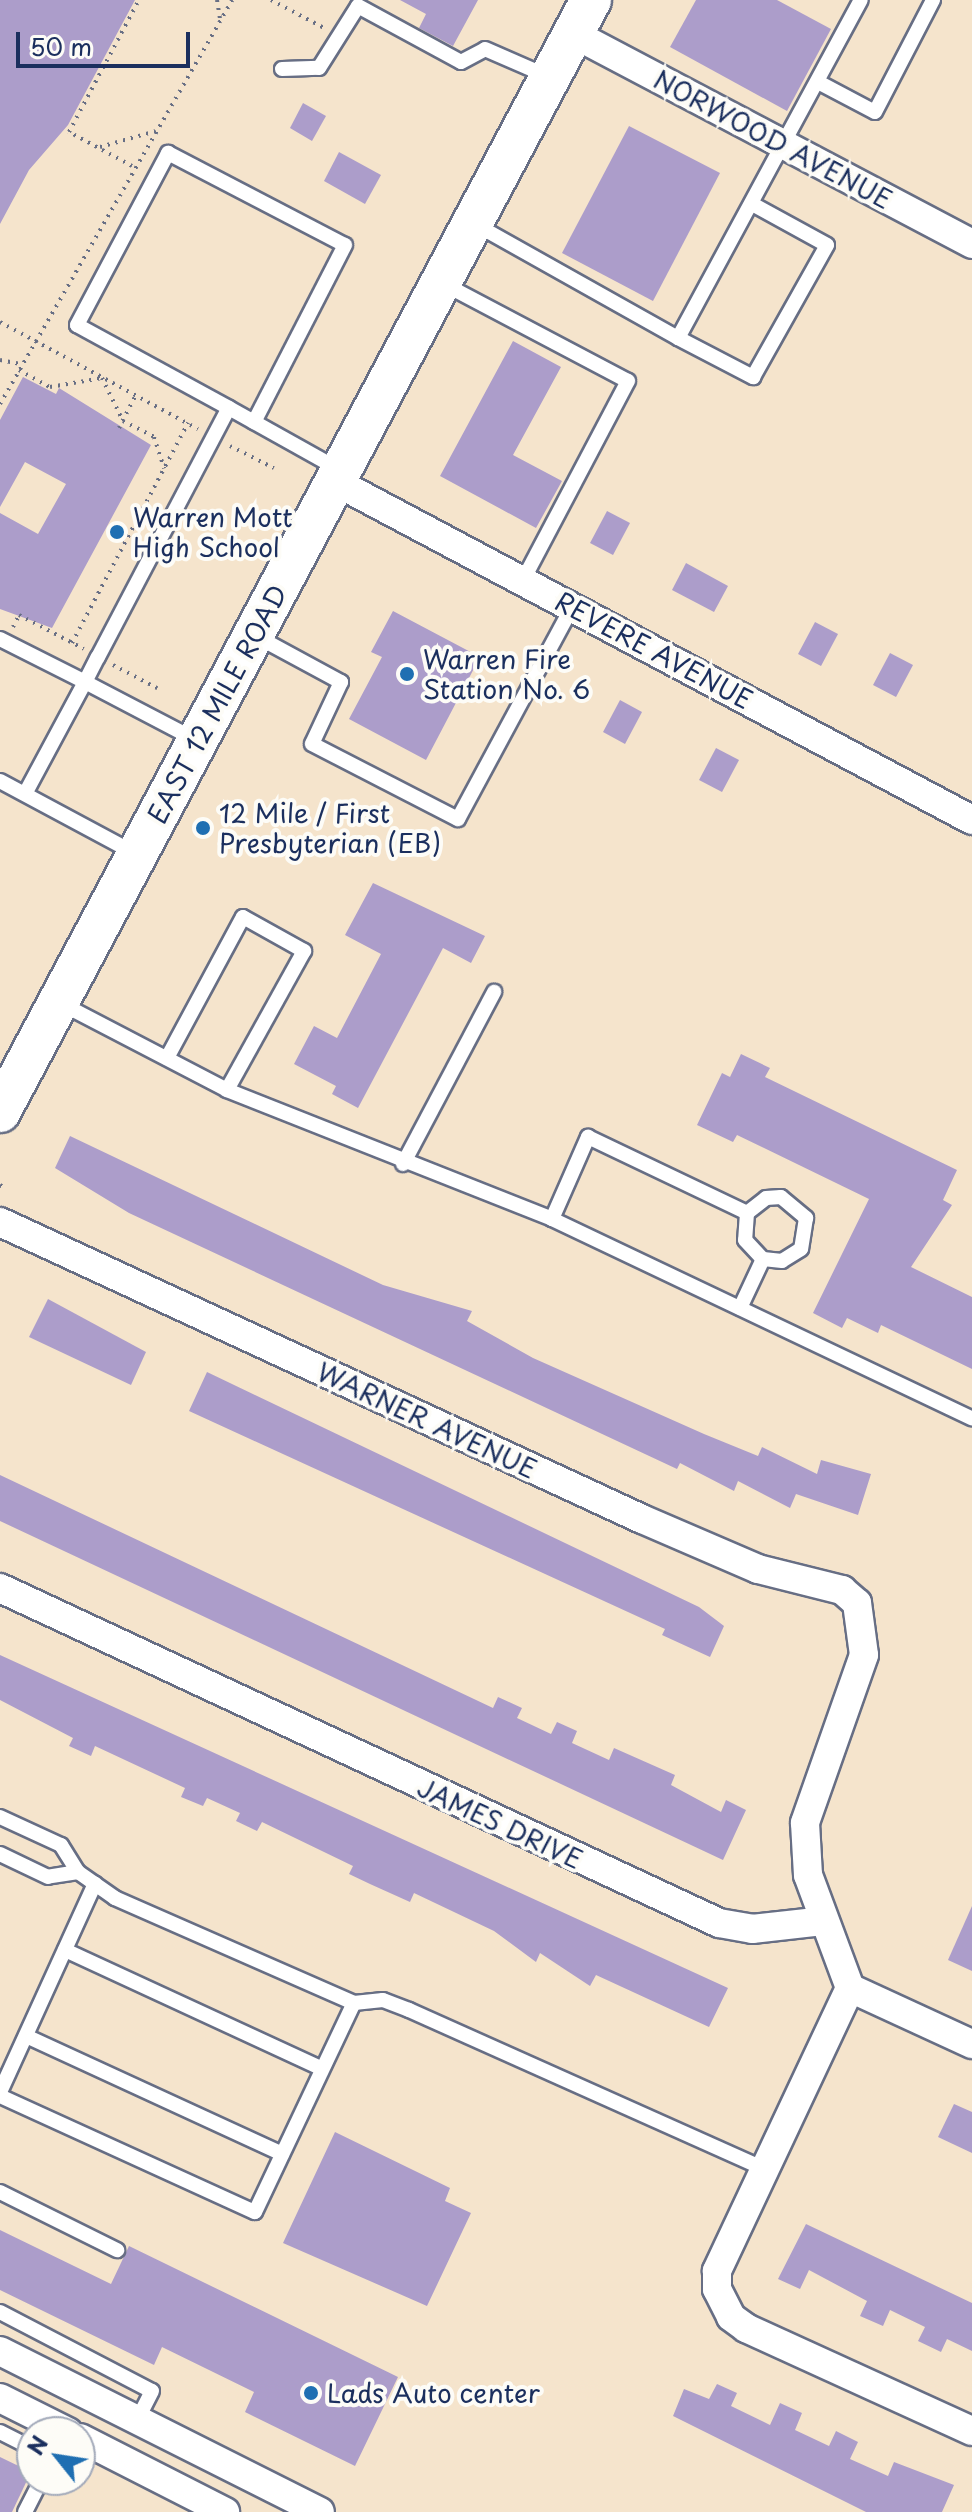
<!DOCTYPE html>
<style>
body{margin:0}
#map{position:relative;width:972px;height:2512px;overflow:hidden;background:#f5e4cc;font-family:"Playpen Sans",sans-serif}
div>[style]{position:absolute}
.building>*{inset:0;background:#ac9dca}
.path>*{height:4px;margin-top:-2px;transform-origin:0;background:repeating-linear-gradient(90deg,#676e84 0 2px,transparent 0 8px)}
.roads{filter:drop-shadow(2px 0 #676e84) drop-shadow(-2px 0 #676e84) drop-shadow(0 2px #676e84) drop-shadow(0 -2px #676e84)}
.lane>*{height:14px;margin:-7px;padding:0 7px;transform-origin:7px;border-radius:7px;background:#fff}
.street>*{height:28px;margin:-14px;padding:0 14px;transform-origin:14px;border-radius:14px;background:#fff}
.secondary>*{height:40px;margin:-20px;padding:0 20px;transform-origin:20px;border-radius:20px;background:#fff}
.dots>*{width:22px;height:22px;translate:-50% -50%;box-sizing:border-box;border:4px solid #fdfcf7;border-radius:50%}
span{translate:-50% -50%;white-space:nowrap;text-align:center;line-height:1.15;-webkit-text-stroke:8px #fdfcf7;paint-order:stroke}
.street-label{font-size:26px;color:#1b2f5e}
.poi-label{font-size:26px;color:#1b2f5e}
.left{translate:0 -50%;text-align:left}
.north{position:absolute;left:16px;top:2416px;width:80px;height:80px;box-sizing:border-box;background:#fdfcf7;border:2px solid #a3aaba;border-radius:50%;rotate:300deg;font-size:22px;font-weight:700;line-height:32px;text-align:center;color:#1b2f5e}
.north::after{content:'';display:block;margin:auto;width:28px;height:36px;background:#1f6fb2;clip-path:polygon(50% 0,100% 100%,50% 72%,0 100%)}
.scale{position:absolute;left:16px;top:32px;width:174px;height:36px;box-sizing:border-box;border:4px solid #1b2f5e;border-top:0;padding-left:10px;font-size:24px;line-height:28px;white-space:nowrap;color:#1b2f5e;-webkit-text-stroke:6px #fdfcf7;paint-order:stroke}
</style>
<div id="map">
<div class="building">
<div style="clip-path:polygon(0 0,135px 0,68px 125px,29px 170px,0 224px)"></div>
<div style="clip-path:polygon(400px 0,478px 0,453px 46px,419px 28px,426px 14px)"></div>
<div style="clip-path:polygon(696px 0,777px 0,831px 29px,787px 111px,670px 47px)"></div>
<div style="clip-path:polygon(303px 103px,326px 116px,312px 141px,290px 128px)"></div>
<div style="clip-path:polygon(629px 126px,720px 173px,653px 301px,562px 253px)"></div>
<div style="clip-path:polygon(339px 152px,381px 175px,365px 204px,324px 181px)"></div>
<div style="clip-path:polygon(513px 341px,561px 367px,513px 455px,562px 481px,536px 528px,440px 476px)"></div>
<div style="clip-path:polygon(23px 377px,56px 394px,59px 388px,151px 445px,52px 628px,0 609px,0 513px,38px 534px,66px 484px,25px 462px,0 507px,0 420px)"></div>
<div style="clip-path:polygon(607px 511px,630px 523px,613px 555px,590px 543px)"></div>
<div style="clip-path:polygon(686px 563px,728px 586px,714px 612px,672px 590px)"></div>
<div style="clip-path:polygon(393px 611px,480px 657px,426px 760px,349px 719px,382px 657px,371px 652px)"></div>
<div style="clip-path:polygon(815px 622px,838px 634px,821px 666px,798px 654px)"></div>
<div style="clip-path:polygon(890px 653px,913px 665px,896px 697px,873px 685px)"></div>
<div style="clip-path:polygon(620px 700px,642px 712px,625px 744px,603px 732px)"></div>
<div style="clip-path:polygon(716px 748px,739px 760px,722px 792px,699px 780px)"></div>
<div style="clip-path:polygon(373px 883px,485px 936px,471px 963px,443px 948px,358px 1108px,332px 1094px,336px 1086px,294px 1064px,314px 1026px,337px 1038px,381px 954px,345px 935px)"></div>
<div style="clip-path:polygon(741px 1054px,770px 1068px,765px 1077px,957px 1170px,943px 1200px,952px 1205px,911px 1267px,972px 1297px,972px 1369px,881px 1325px,878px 1333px,847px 1318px,842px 1328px,813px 1313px,869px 1199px,737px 1135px,733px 1142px,697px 1125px,722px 1073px,730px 1077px)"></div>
<div style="clip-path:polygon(70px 1136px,383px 1285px,472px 1311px,467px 1321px,533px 1358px,704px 1434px,758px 1456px,762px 1447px,817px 1474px,821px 1460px,871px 1474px,858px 1515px,796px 1494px,790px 1508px,738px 1481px,734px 1491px,680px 1463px,677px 1469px,129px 1213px,55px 1168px)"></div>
<div style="clip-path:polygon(48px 1299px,146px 1352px,131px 1385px,29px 1337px)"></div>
<div style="clip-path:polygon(207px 1372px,699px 1607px,724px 1626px,710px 1657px,662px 1635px,665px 1629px,189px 1411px)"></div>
<div style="clip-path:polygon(0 1475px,493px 1708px,498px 1697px,522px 1708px,517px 1718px,551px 1734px,557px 1722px,577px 1731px,572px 1743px,609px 1760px,614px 1748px,675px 1775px,671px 1785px,721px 1812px,726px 1800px,746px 1810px,723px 1860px,0 1521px)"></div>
<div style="clip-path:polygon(0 1655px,728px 1988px,709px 2027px,596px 1975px,590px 1986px,540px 1953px,536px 1962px,494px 1931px,414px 1893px,410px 1902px,370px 1884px,349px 1874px,353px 1866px,262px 1822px,257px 1831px,236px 1821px,240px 1813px,207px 1798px,203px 1806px,181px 1797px,185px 1788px,95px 1746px,91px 1756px,69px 1746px,73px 1738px,0 1700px)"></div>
<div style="clip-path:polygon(972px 1906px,972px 1971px,948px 1960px)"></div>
<div style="clip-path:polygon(954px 2104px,972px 2112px,972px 2153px,938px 2137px)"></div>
<div style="clip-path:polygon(335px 2132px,450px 2188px,445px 2201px,471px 2213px,427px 2306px,283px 2243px)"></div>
<div style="clip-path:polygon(806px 2224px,972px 2303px,972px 2351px,947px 2339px,941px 2352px,918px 2341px,925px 2327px,890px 2310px,883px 2326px,860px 2316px,867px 2301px,809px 2270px,800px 2289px,778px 2279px)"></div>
<div style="clip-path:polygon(0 2230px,111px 2284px,129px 2246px,398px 2377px,355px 2466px,245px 2412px,254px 2392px,162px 2347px,154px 2365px,0 2290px)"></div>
<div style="clip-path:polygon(717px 2384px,737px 2393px,731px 2406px,770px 2425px,780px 2403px,802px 2413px,795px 2430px,829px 2446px,836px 2431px,858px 2442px,850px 2459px,888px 2476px,894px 2462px,954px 2485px,942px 2512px,866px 2512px,673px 2416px,684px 2389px,709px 2399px)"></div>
<div style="clip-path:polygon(0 2457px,31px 2472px,12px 2512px,0 2512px)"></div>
</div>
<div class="path">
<div style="left:217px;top:0;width:20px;rotate:81deg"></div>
<div style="left:271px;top:0;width:60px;rotate:27.8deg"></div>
<div style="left:100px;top:147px;width:58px;rotate:-15.9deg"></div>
<div style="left:132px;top:166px;width:72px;rotate:-151.6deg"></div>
<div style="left:69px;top:132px;width:149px;rotate:-62.1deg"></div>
<div style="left:0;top:322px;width:225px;rotate:28.4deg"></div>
<div style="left:0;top:360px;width:21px;rotate:11deg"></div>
<div style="left:19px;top:370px;width:35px;rotate:29deg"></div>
<div style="left:50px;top:387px;width:53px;rotate:-9.8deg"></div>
<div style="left:102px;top:378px;width:48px;rotate:64deg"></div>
<div style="left:123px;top:421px;width:35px;rotate:27deg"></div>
<div style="left:154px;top:437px;width:33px;rotate:72deg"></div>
<div style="left:0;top:404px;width:466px;rotate:-60.1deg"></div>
<div style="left:119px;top:428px;width:37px;rotate:-63deg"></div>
<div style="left:230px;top:446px;width:49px;rotate:26.6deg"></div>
<div style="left:13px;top:627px;width:13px;rotate:-63deg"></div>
<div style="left:19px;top:615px;width:73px;rotate:27.6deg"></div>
<div style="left:72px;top:643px;width:249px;rotate:-62.2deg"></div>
<div style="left:113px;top:665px;width:50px;rotate:27.6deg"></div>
<div style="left:0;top:1185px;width:4px;rotate:34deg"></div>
</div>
<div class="roads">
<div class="lane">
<div style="left:282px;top:69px;width:37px;rotate:-2deg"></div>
<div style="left:319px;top:68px;width:73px;rotate:-57.8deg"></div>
<div style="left:358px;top:6px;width:117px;rotate:28.5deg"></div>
<div style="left:461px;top:62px;width:27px;rotate:-28deg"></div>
<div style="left:485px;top:49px;width:68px;rotate:23.5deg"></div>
<div style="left:818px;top:82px;width:64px;rotate:27.8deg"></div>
<div style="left:875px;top:112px;width:126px;rotate:-62.6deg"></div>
<div style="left:473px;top:223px;width:235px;rotate:29.3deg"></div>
<div style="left:678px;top:338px;width:384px;rotate:-61.6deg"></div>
<div style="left:442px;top:283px;width:210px;rotate:27.8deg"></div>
<div style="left:628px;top:381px;width:225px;rotate:117.8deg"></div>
<div style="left:678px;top:338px;width:85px;rotate:27.5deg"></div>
<div style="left:753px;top:377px;width:151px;rotate:-60.7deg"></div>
<div style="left:827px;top:245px;width:85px;rotate:-151.3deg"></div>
<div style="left:229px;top:408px;width:173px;rotate:-151.4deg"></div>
<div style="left:77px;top:325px;width:195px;rotate:-62.1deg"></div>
<div style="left:168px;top:153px;width:199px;rotate:27.5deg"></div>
<div style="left:345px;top:245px;width:199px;rotate:117.2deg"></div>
<div style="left:254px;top:635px;width:99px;rotate:28.4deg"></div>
<div style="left:341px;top:682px;width:68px;rotate:115.1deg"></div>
<div style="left:312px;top:744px;width:164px;rotate:27.2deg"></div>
<div style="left:458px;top:819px;width:241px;rotate:-61.7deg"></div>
<div style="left:0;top:639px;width:95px;rotate:26.8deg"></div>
<div style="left:85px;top:682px;width:127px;rotate:118.2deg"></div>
<div style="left:196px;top:740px;width:125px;rotate:-152.4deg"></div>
<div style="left:85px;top:682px;width:28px;rotate:-63deg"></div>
<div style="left:98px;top:657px;width:281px;rotate:-62.3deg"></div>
<div style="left:229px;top:408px;width:125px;rotate:29.2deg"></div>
<div style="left:0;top:781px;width:154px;rotate:28.2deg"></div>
<div style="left:62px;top:1004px;width:186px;rotate:27.5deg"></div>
<div style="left:227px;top:1090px;width:350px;rotate:21.6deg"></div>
<div style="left:552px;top:1219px;width:465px;rotate:25.4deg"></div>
<div style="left:167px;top:1058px;width:160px;rotate:-61.7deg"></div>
<div style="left:243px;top:917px;width:70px;rotate:29.1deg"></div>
<div style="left:304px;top:951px;width:159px;rotate:119deg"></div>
<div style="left:403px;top:1164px;width:195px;rotate:-62.1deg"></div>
<div style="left:747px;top:1213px;width:24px;rotate:-38deg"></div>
<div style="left:766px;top:1198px;width:15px;rotate:-4deg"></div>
<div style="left:781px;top:1197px;width:33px;rotate:40deg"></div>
<div style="left:806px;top:1218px;width:31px;rotate:99deg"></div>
<div style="left:801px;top:1249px;width:22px;rotate:148deg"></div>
<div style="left:782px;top:1261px;width:19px;rotate:-174deg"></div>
<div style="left:552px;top:1219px;width:90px;rotate:-66.3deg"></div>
<div style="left:588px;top:1137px;width:176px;rotate:25.5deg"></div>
<div style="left:747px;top:1213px;width:27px;rotate:94deg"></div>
<div style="left:745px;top:1240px;width:26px;rotate:47deg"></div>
<div style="left:763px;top:1259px;width:54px;rotate:115.1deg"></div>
<div style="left:0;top:1817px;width:67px;rotate:24.7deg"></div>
<div style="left:61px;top:1845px;width:32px;rotate:58deg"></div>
<div style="left:78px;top:1872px;width:30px;rotate:171deg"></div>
<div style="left:48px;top:1877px;width:53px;rotate:-154.4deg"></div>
<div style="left:65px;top:1950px;width:283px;rotate:24.8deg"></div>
<div style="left:354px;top:2003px;width:29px;rotate:-6deg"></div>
<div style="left:383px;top:2000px;width:28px;rotate:21deg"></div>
<div style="left:409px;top:2010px;width:389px;rotate:24.1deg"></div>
<div style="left:26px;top:2036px;width:282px;rotate:24.7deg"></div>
<div style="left:0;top:2092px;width:229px;rotate:-65.5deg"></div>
<div style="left:0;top:2096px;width:280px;rotate:24.5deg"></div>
<div style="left:255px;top:2212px;width:231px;rotate:-64.7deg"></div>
<div style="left:354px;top:2003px;width:261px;rotate:-156.3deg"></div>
<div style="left:115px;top:1898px;width:45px;rotate:-144.9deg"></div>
<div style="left:0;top:2192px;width:131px;rotate:26.4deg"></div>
<div style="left:0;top:2312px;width:171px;rotate:27.5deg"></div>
<div style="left:152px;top:2391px;width:33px;rotate:117deg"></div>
<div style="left:0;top:2432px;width:36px;rotate:27deg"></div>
<div style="left:25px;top:2512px;width:36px;rotate:-63deg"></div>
</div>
<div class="street">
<div style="left:574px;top:34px;width:450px;rotate:27.8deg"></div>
<div style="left:336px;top:482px;width:720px;rotate:27.99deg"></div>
<div style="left:0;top:1222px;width:707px;rotate:24.83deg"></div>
<div style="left:642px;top:1519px;width:126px;rotate:23.3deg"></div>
<div style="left:758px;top:1569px;width:87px;rotate:14deg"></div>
<div style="left:842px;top:1590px;width:20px;rotate:41deg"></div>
<div style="left:857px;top:1603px;width:52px;rotate:82.3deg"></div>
<div style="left:864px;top:1655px;width:178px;rotate:109.4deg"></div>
<div style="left:805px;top:1823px;width:52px;rotate:86.7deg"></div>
<div style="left:808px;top:1875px;width:121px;rotate:69.6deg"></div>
<div style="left:850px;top:1988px;width:134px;rotate:24.7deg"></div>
<div style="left:0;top:1588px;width:793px;rotate:24.98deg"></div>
<div style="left:719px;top:1923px;width:34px;rotate:10deg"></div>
<div style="left:752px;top:1929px;width:71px;rotate:-6.4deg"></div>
<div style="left:850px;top:1988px;width:313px;rotate:115.2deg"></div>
<div style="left:717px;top:2271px;width:18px;rotate:90deg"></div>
<div style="left:717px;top:2289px;width:31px;rotate:63deg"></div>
<div style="left:731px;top:2317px;width:19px;rotate:36deg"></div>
<div style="left:746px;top:2328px;width:248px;rotate:24.5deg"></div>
<div style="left:0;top:2351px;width:358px;rotate:26.7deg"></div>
<div style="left:0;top:2398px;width:76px;rotate:26.6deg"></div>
<div style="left:80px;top:2438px;width:163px;rotate:27deg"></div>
</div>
<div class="secondary">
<div style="left:0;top:1112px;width:1259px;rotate:-62.01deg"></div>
</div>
</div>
<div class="dots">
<div style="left:117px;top:532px;background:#1f6fb2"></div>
<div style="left:407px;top:674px;background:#1f6fb2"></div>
<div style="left:203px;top:828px;background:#1f6fb2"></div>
<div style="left:311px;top:2393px;background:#1f6fb2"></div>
</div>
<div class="street-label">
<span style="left:773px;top:139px;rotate:28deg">NORWOOD AVENUE</span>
<span style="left:654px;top:650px;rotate:28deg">REVERE AVENUE</span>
<span style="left:217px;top:704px;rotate:-62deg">EAST 12 MILE ROAD</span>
<span style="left:427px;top:1420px;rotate:25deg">WARNER AVENUE</span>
<span style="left:500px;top:1823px;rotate:25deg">JAMES DRIVE</span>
</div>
<div class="poi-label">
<span class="left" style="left:133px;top:532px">Warren Mott<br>High School</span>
<span class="left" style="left:423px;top:674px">Warren Fire<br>Station No. 6</span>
<span class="left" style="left:219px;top:828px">12 Mile / First<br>Presbyterian (EB)</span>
<span class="left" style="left:327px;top:2393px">Lads Auto center</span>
</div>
<div class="north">N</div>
<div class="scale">50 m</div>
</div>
